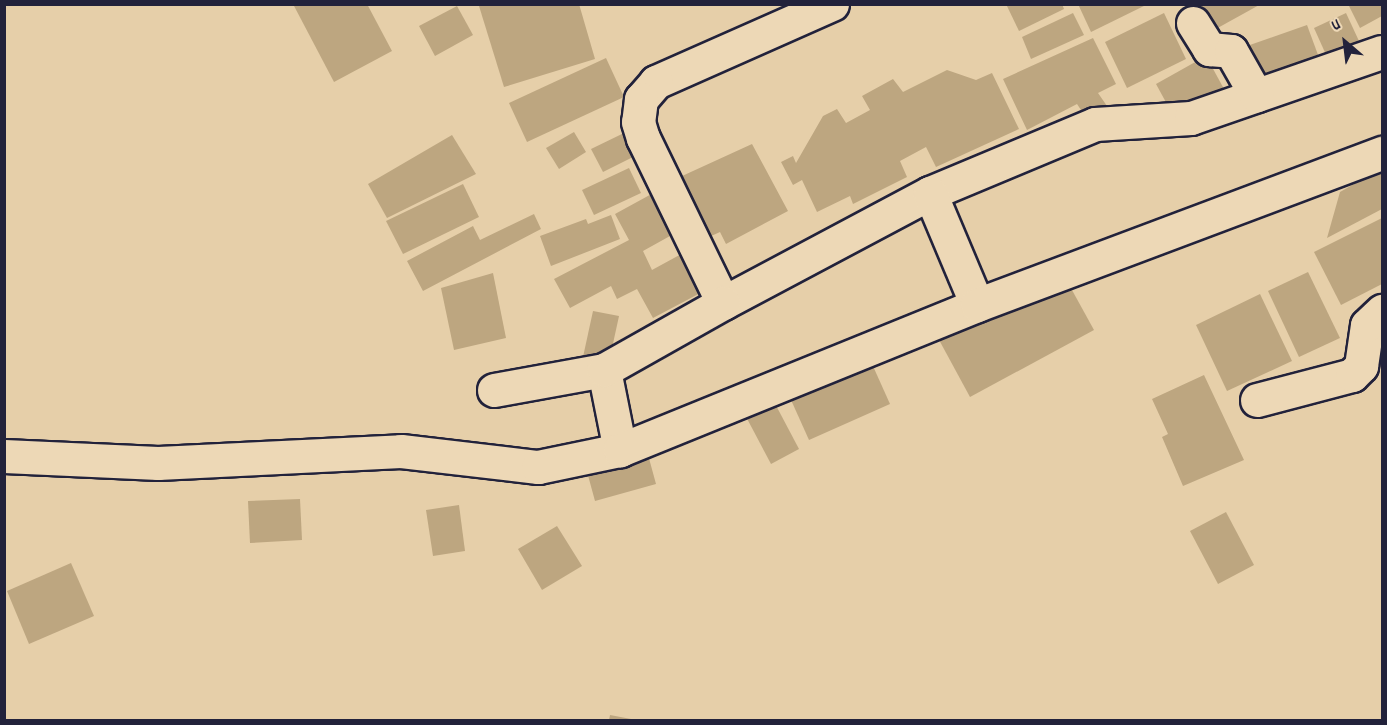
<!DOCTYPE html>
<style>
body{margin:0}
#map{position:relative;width:1387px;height:725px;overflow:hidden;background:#e6cfa9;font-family:Dekko,sans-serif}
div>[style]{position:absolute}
.building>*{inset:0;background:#bda680}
.roads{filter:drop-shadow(2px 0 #22223b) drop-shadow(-2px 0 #22223b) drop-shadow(0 2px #22223b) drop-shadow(0 -2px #22223b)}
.minor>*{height:33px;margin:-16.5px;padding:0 16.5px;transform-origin:16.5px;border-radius:16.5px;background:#edd8b6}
span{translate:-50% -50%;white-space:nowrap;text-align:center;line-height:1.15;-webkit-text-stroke:4.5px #edd8b6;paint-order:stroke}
.frame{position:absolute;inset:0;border:6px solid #22223b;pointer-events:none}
.north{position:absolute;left:1315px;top:12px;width:60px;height:60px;-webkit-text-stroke:4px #edd8b6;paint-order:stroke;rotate:332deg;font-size:16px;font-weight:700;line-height:24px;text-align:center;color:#22223b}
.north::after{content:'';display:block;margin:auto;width:21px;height:27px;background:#22223b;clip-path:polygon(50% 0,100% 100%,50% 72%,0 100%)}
</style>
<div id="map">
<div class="building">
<div style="clip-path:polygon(293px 4px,367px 4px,392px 51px,334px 82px)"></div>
<div style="clip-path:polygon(485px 4px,579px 4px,595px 59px,504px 87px,479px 6px)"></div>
<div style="clip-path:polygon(1006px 4px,1062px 4px,1064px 9px,1019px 31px)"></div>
<div style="clip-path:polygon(1078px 4px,1148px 4px,1091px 32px)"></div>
<div style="clip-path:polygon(1200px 4px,1261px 4px,1214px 30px)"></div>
<div style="clip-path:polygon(1348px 4px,1382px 4px,1382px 16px,1360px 28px)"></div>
<div style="clip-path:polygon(457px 6px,473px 35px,435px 56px,419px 26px)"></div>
<div style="clip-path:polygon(1073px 13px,1084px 35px,1031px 59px,1022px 37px)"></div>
<div style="clip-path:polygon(1164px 13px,1186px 59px,1127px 88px,1105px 42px)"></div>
<div style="clip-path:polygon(1346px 13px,1365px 54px,1332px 68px,1314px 28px)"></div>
<div style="clip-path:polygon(1307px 25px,1321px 63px,1260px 85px,1247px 46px)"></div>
<div style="clip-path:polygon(1093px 38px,1116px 84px,1098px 93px,1107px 106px,1087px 119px,1077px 104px,1027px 130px,1003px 79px)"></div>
<div style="clip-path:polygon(1206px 56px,1224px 89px,1174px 117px,1156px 84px)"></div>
<div style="clip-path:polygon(606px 58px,624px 97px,527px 142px,509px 103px)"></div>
<div style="clip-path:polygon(947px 70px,976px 80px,992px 73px,1019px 129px,936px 167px,926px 147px,900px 161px,907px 177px,853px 204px,850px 196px,817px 212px,802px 180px,793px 185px,781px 162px,793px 156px,796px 163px,823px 116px,837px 109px,846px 123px,870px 110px,862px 96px,893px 79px,903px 92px)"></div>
<div style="clip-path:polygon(574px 132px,586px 152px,559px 169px,546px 148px)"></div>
<div style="clip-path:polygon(624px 133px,635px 156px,603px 172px,591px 149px)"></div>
<div style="clip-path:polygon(452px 135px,476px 174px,387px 218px,368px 184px)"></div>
<div style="clip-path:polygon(752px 144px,788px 211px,726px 244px,720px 232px,698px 242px,669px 182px)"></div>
<div style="clip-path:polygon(629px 168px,641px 193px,594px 215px,582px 190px)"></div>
<div style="clip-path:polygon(1382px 168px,1382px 209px,1327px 238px,1340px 192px)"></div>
<div style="clip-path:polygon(463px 184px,479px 217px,403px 254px,386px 221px)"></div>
<div style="clip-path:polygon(657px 191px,679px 231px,643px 251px,652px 270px,685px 252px,706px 290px,653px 318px,637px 289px,617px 299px,611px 286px,570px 308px,554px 279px,629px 240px,615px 214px)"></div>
<div style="clip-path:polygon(534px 214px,541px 229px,423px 291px,407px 261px,473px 226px,480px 240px)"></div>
<div style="clip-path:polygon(611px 215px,620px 239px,551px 266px,540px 236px,586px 219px,588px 224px)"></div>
<div style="clip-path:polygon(1382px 218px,1382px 284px,1341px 305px,1314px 252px)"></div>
<div style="clip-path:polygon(1308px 272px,1340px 338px,1299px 357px,1268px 291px)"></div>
<div style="clip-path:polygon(493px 273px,506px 338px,454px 350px,441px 288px)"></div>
<div style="clip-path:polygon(1067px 281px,1094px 330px,970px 397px,938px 338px)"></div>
<div style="clip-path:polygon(1260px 294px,1292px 361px,1227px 391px,1196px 325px)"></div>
<div style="clip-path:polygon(593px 311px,619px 316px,609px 362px,583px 357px)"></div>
<div style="clip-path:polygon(1382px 345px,1382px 371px,1372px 350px)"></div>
<div style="clip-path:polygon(868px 355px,890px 404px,809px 440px,787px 391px)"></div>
<div style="clip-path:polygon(1204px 375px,1244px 460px,1183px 486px,1162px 437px,1168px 434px,1152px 399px)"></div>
<div style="clip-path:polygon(771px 396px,799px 449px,771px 464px,743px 411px)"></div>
<div style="clip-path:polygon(647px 451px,656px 484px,595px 501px,586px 468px)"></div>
<div style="clip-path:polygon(300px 499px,302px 540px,250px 543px,248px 501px)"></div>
<div style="clip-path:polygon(459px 505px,465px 551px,433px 556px,426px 510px)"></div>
<div style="clip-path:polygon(1226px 512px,1254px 565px,1218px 584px,1190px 531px)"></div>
<div style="clip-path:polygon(557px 526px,582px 566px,542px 590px,518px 549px)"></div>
<div style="clip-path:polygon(71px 563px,94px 616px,29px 644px,7px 591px)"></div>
<div style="clip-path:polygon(610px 715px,631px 719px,631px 720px,609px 720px)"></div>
</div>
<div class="roads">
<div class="minor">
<div style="left:832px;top:4px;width:193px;rotate:156.1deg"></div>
<div style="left:656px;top:82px;width:23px;rotate:131deg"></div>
<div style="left:641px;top:99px;width:23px;rotate:97deg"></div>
<div style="left:638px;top:122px;width:17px;rotate:73deg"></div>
<div style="left:643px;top:138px;width:183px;rotate:64.1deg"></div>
<div style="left:723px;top:303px;width:234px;rotate:-28deg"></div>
<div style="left:930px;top:193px;width:179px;rotate:-22.7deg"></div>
<div style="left:1095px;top:124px;width:96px;rotate:-3.6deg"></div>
<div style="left:1191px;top:118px;width:202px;rotate:-19.1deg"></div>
<div style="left:1193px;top:23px;width:31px;rotate:58deg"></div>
<div style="left:1209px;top:49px;width:22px;rotate:5deg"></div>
<div style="left:1231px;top:51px;width:51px;rotate:60.4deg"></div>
<div style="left:930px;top:193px;width:121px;rotate:67.2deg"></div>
<div style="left:604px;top:370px;width:82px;rotate:78.7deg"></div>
<div style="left:494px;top:390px;width:112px;rotate:-10.3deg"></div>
<div style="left:604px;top:370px;width:137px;rotate:-29.4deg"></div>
<div style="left:1257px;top:400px;width:98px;rotate:-14.7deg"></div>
<div style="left:1352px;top:375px;width:13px;rotate:-45deg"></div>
<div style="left:1361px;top:366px;width:41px;rotate:-81.7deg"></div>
<div style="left:1367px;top:325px;width:21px;rotate:-43deg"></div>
<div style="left:4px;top:456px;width:154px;rotate:2.6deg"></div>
<div style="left:158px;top:463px;width:243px;rotate:-2.8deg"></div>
<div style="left:401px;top:451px;width:138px;rotate:6.7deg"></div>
<div style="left:538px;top:467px;width:84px;rotate:-11.7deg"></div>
<div style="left:620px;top:450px;width:385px;rotate:-22.1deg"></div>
<div style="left:977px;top:305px;width:433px;rotate:-20.6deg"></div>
</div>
</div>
<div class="frame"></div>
<div class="north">U</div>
</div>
